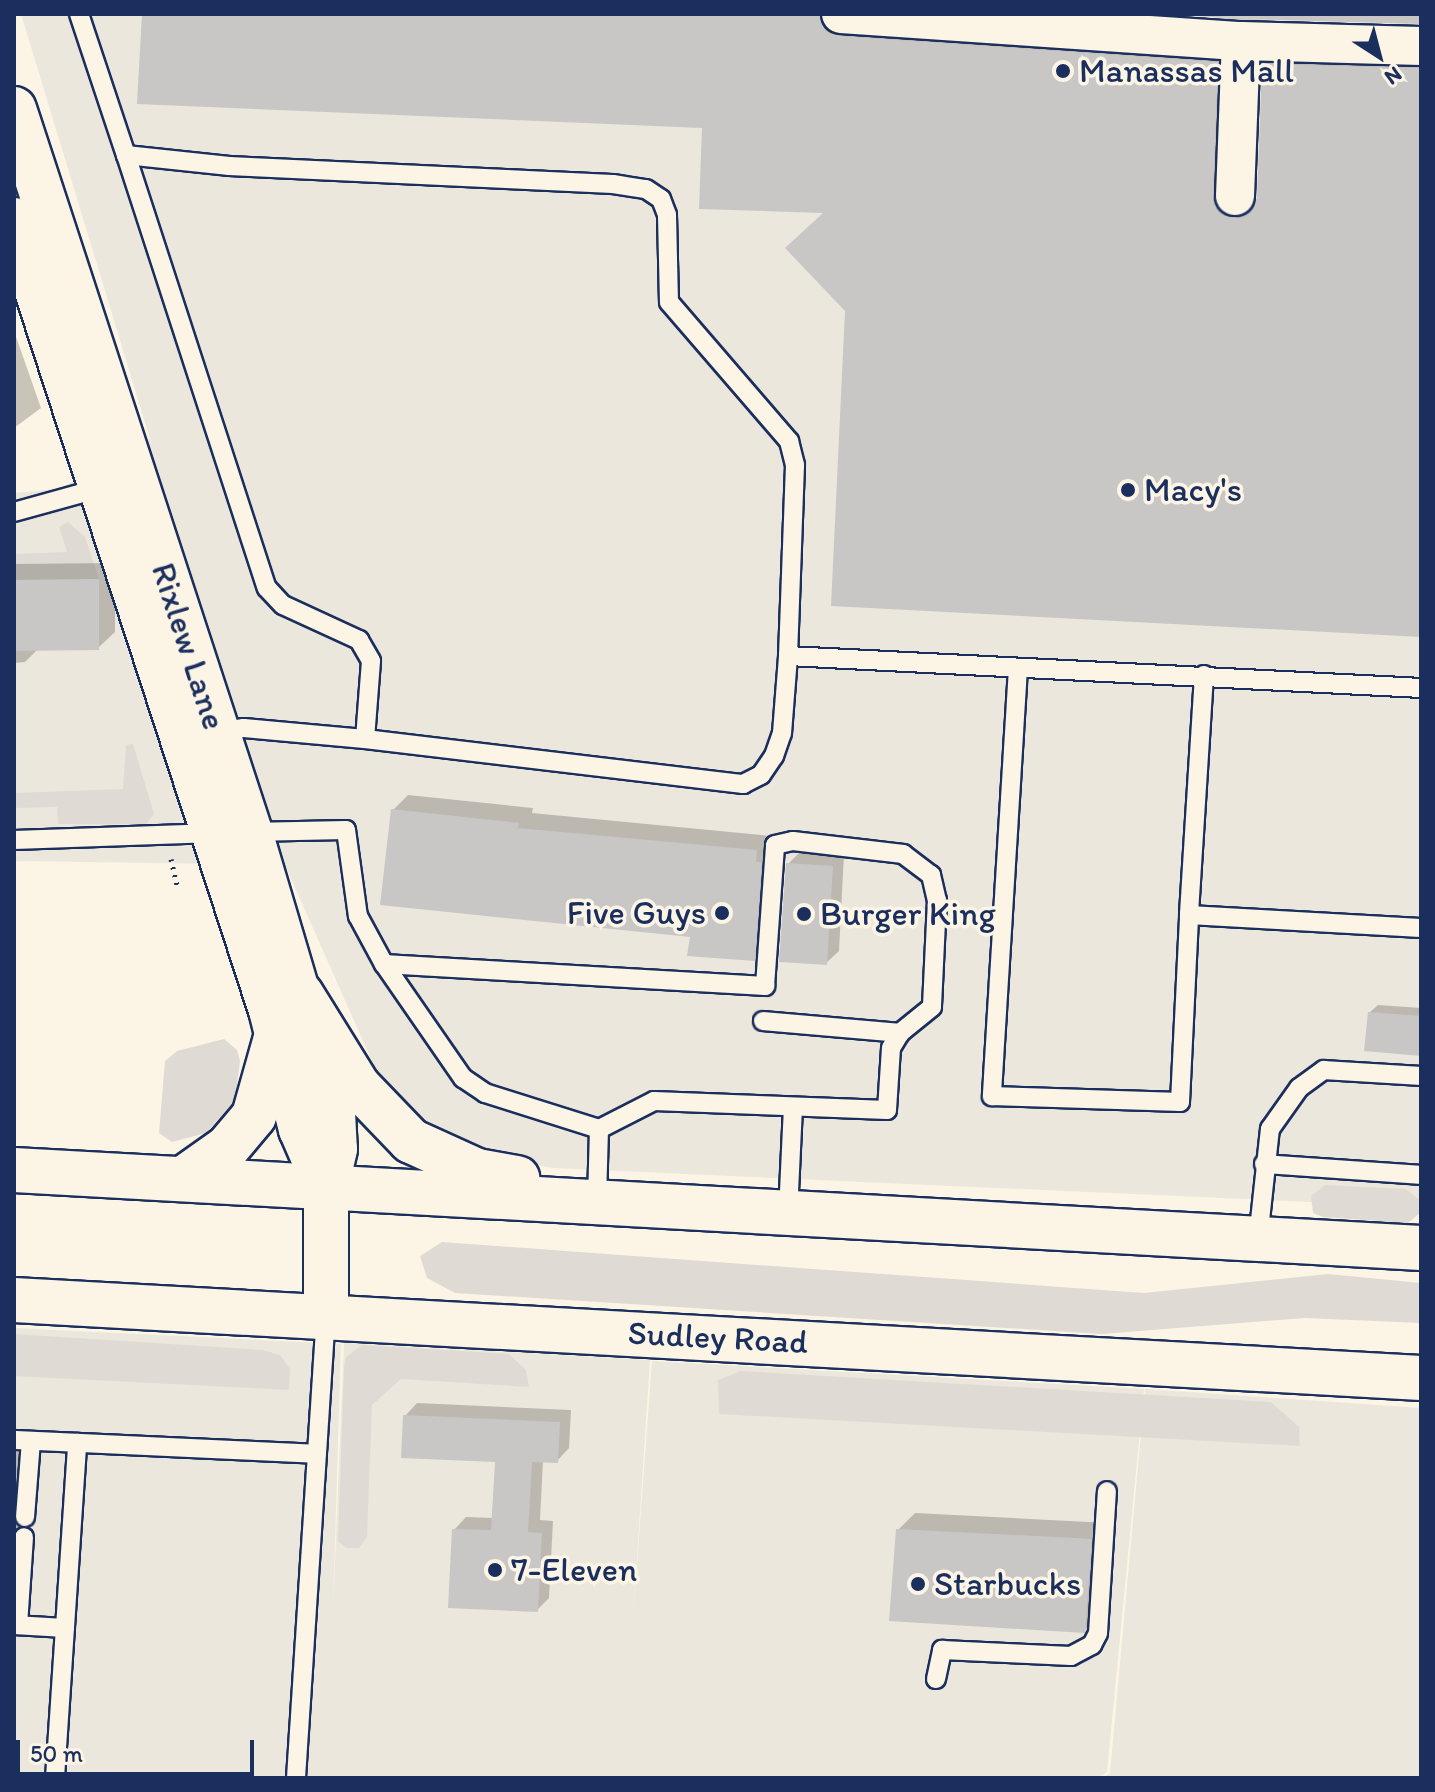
<!DOCTYPE html>
<style>
body{margin:0}
#map{position:relative;width:1435px;height:1792px;overflow:hidden;background:#fcf5e5;font-family:Itim,sans-serif}
div>[style]{position:absolute}
.built>*{inset:0;background:#ece7dc}
.green>*{inset:0;background:#dfdbd4}
.shadow>*{inset:0;background:#0003}
.building>*{inset:0;background:#c8c7c6}
.street-tunnel>*{height:38px;margin-top:-19px;transform-origin:0;background:repeating-linear-gradient(90deg,#cfcdca 0 38px,transparent 0 57px)}
.path>*{height:5px;margin-top:-2.5px;transform-origin:0;background:repeating-linear-gradient(90deg,#1b2f5e 0 2px,transparent 0 8px)}
.roads{filter:drop-shadow(2px 0 #1b2f5e) drop-shadow(-2px 0 #1b2f5e) drop-shadow(0 2px #1b2f5e) drop-shadow(0 -2px #1b2f5e)}
.lane>*{height:18px;margin:-9px;padding:0 9px;transform-origin:9px;border-radius:9px;background:#fcf5e5}
.street>*{height:38px;margin:-19px;padding:0 19px;transform-origin:19px;border-radius:19px;background:#fcf5e5}
.secondary>*{height:44px;margin:-22px;padding:0 22px;transform-origin:22px;border-radius:22px;background:#fcf5e5}
.primary>*{height:44px;margin:-22px;padding:0 22px;transform-origin:22px;border-radius:22px;background:#fcf5e5}
.dots>*{width:22px;height:22px;translate:-50% -50%;box-sizing:border-box;border:4px solid #fcf5e5;border-radius:50%}
span{translate:-50% -50%;white-space:nowrap;text-align:center;line-height:1.15;-webkit-text-stroke:7px #fcf5e5;paint-order:stroke}
.poi-label{font-size:34px;color:#1b2f5e}
.left{translate:0 -50%;text-align:left}
.right{translate:-100% -50%;text-align:right}
.street-label{font-size:34px;color:#1b2f5e}
.frame{position:absolute;inset:0;border:16px solid #1b2f5e;pointer-events:none}
.north{position:absolute;left:1339px;top:16px;width:80px;height:80px;-webkit-text-stroke:6px #fcf5e5;paint-order:stroke;rotate:144deg;font-size:22px;font-weight:700;line-height:32px;text-align:center;color:#1b2f5e}
.north::after{content:'';display:block;margin:auto;width:28px;height:36px;background:#1b2f5e;clip-path:polygon(50% 0,100% 100%,50% 72%,0 100%)}
.scale{position:absolute;left:16px;top:1740px;width:238px;height:36px;box-sizing:border-box;border:4px solid #1b2f5e;border-top:0;padding-left:10px;font-size:24px;line-height:28px;white-space:nowrap;color:#1b2f5e;-webkit-text-stroke:6px #fcf5e5;paint-order:stroke}
</style>
<div id="map">
<div class="built">
<div style="clip-path:polygon(21px 14px,1421px 14px,1421px 1207px,552px 1168px,458px 1148px,387px 1095px,285px 865px,14px 861px,14px 493px,59px 489px,150px 439px)"></div>
<div style="clip-path:polygon(14px 1328px,341px 1344px,333px 1609px,344px 1343px,650px 1360px,633px 1618px,652px 1361px,1144px 1389px,1107px 1772px,1098px 1778px,14px 1778px)"></div>
<div style="clip-path:polygon(1145px 1389px,1421px 1408px,1421px 1778px,1103px 1778px,1110px 1773px)"></div>
</div>
<div class="green">
<div style="clip-path:polygon(68px 522px,85px 537px,99px 579px,14px 580px,14px 554px,67px 552px,59px 527px)"></div>
<div style="clip-path:polygon(133px 744px,154px 814px,146px 824px,58px 824px,57px 807px,14px 808px,14px 793px,123px 789px,126px 745px)"></div>
<div style="clip-path:polygon(224px 1039px,237px 1050px,240px 1061px,235px 1100px,206px 1133px,172px 1142px,159px 1133px,165px 1061px,177px 1051px)"></div>
<div style="clip-path:polygon(1325px 1185px,1406px 1189px,1421px 1201px,1421px 1212px,1408px 1223px,1323px 1217px,1313px 1213px,1311px 1196px)"></div>
<div style="clip-path:polygon(442px 1242px,1144px 1293px,1328px 1274px,1421px 1283px,1421px 1323px,1305px 1318px,1102px 1334px,455px 1293px,427px 1278px,420px 1256px)"></div>
<div style="clip-path:polygon(14px 1334px,263px 1350px,280px 1355px,290px 1369px,289px 1390px,14px 1376px)"></div>
<div style="clip-path:polygon(362px 1345px,509px 1354px,526px 1370px,529px 1387px,401px 1379px,372px 1405px,367px 1537px,359px 1548px,346px 1548px,338px 1541px,344px 1367px,346px 1357px)"></div>
<div style="clip-path:polygon(741px 1371px,1271px 1402px,1299px 1427px,1300px 1446px,719px 1414px,718px 1380px)"></div>
</div>
<div class="shadow">
<div style="clip-path:polygon(144px 14px,839px 14px,1231px 49px,1250px 205px,1258px 201px,1264px 64px,1278px 51px,1421px 55px,1421px 635px,847px 311px,827px 211px,705px 126px)"></div>
<div style="clip-path:polygon(14px 331px,41px 408px,14px 428px)"></div>
<div style="clip-path:polygon(115px 563px,115px 632px,98px 648px,38px 649px,25px 662px,14px 663px,14px 564px)"></div>
<div style="clip-path:polygon(408px 795px,533px 808px,532px 813px,771px 836px,769px 944px,754px 959px,393px 810px)"></div>
<div style="clip-path:polygon(800px 852px,844px 854px,839px 951px,826px 963px,788px 864px)"></div>
<div style="clip-path:polygon(1378px 1005px,1421px 1008px,1421px 1054px,1369px 1013px)"></div>
<div style="clip-path:polygon(417px 1403px,571px 1410px,569px 1448px,557px 1461px,543px 1460px,540px 1520px,553px 1521px,549px 1598px,537px 1610px,454px 1530px,466px 1517px,494px 1518px,497px 1460px,405px 1416px)"></div>
<div style="clip-path:polygon(14px 1443px,24px 1444px,14px 1596px)"></div>
<div style="clip-path:polygon(915px 1513px,1108px 1523px,1101px 1614px,1084px 1631px,898px 1530px)"></div>
</div>
<div class="building">
<div style="clip-path:polygon(142px 14px,819px 14px,828px 32px,840px 36px,1218px 62px,1213px 196px,1223px 214px,1233px 218px,1246px 215px,1257px 198px,1262px 64px,1421px 68px,1421px 637px,831px 606px,845px 311px,785px 248px,823px 213px,699px 209px,702px 128px,137px 104px)"></div>
<div style="clip-path:polygon(1168px 14px,1421px 14px,1421px 24px,1242px 19px)"></div>
<div style="clip-path:polygon(99px 579px,99px 650px,14px 651px,14px 580px)"></div>
<div style="clip-path:polygon(391px 809px,519px 823px,518px 828px,757px 850px,756px 862px,762px 862px,755px 961px,687px 956px,690px 937px,380px 905px)"></div>
<div style="clip-path:polygon(786px 863px,833px 866px,827px 965px,779px 962px)"></div>
<div style="clip-path:polygon(1368px 1012px,1421px 1016px,1421px 1056px,1364px 1051px)"></div>
<div style="clip-path:polygon(403px 1415px,560px 1422px,558px 1463px,532px 1462px,528px 1532px,542px 1533px,538px 1612px,448px 1608px,452px 1529px,491px 1530px,495px 1462px,401px 1458px)"></div>
<div style="clip-path:polygon(896px 1529px,1092px 1539px,1085px 1633px,889px 1621px)"></div>
</div>
<div class="street-tunnel">
<div style="left:1241px;top:41px;width:27px;rotate:-90deg"></div>
</div>
<div class="path">
<div style="left:171px;top:859px;width:27px;rotate:77deg"></div>
</div>
<div class="roads">
<div class="lane">
<div style="left:79px;top:14px;width:149px;rotate:71.6deg"></div>
<div style="left:126px;top:155px;width:104px;rotate:6.1deg"></div>
<div style="left:229px;top:166px;width:384px;rotate:2.7deg"></div>
<div style="left:613px;top:184px;width:33px;rotate:9deg"></div>
<div style="left:646px;top:189px;width:18px;rotate:34deg"></div>
<div style="left:661px;top:199px;width:17px;rotate:69deg"></div>
<div style="left:667px;top:215px;width:87px;rotate:88.7deg"></div>
<div style="left:669px;top:302px;width:184px;rotate:49.2deg"></div>
<div style="left:789px;top:441px;width:25px;rotate:76deg"></div>
<div style="left:795px;top:465px;width:191px;rotate:92.1deg"></div>
<div style="left:126px;top:155px;width:455px;rotate:72deg"></div>
<div style="left:267px;top:588px;width:23px;rotate:47deg"></div>
<div style="left:283px;top:605px;width:84px;rotate:24.7deg"></div>
<div style="left:359px;top:640px;width:24px;rotate:60deg"></div>
<div style="left:371px;top:661px;width:78px;rotate:94.4deg"></div>
<div style="left:14px;top:512px;width:93px;rotate:-15.5deg"></div>
<div style="left:1018px;top:668px;width:429px;rotate:93.5deg"></div>
<div style="left:992px;top:1096px;width:188px;rotate:1.8deg"></div>
<div style="left:1180px;top:1102px;width:187px;rotate:-87.2deg"></div>
<div style="left:1204px;top:675px;width:240px;rotate:93.6deg"></div>
<div style="left:1189px;top:915px;width:232px;rotate:3.2deg"></div>
<div style="left:218px;top:732px;width:26px;rotate:-9deg"></div>
<div style="left:244px;top:728px;width:121px;rotate:5.2deg"></div>
<div style="left:365px;top:739px;width:381px;rotate:6.8deg"></div>
<div style="left:743px;top:784px;width:20px;rotate:-27deg"></div>
<div style="left:761px;top:775px;width:23px;rotate:-56deg"></div>
<div style="left:774px;top:756px;width:24px;rotate:-71deg"></div>
<div style="left:782px;top:733px;width:77px;rotate:-85.5deg"></div>
<div style="left:788px;top:656px;width:634px;rotate:2.89deg"></div>
<div style="left:249px;top:832px;width:97px;rotate:-1.2deg"></div>
<div style="left:346px;top:830px;width:87px;rotate:82.1deg"></div>
<div style="left:358px;top:916px;width:55px;rotate:61.6deg"></div>
<div style="left:384px;top:964px;width:382px;rotate:3.3deg"></div>
<div style="left:765px;top:986px;width:141px;rotate:-85.9deg"></div>
<div style="left:775px;top:845px;width:18px;rotate:-13deg"></div>
<div style="left:793px;top:841px;width:111px;rotate:6.7deg"></div>
<div style="left:903px;top:854px;width:35px;rotate:37deg"></div>
<div style="left:931px;top:875px;width:26px;rotate:77deg"></div>
<div style="left:937px;top:900px;width:107px;rotate:92.7deg"></div>
<div style="left:932px;top:1007px;width:41px;rotate:140.9deg"></div>
<div style="left:900px;top:1033px;width:17px;rotate:121deg"></div>
<div style="left:891px;top:1048px;width:62px;rotate:93.7deg"></div>
<div style="left:887px;top:1110px;width:233px;rotate:-177.8deg"></div>
<div style="left:654px;top:1101px;width:62px;rotate:153deg"></div>
<div style="left:14px;top:840px;width:201px;rotate:-2deg"></div>
<div style="left:384px;top:964px;width:139px;rotate:55.3deg"></div>
<div style="left:463px;top:1078px;width:27px;rotate:34deg"></div>
<div style="left:485px;top:1093px;width:120px;rotate:17.5deg"></div>
<div style="left:599px;top:1129px;width:73px;rotate:91.6deg"></div>
<div style="left:763px;top:1021px;width:138px;rotate:5deg"></div>
<div style="left:1264px;top:1164px;width:157px;rotate:4deg"></div>
<div style="left:788px;top:1213px;width:106px;rotate:-87.3deg"></div>
<div style="left:1258px;top:1239px;width:111px;rotate:-83.8deg"></div>
<div style="left:1270px;top:1129px;width:50px;rotate:-54.7deg"></div>
<div style="left:1299px;top:1088px;width:31px;rotate:-36deg"></div>
<div style="left:1324px;top:1070px;width:97px;rotate:3.5deg"></div>
<div style="left:14px;top:1440px;width:303px;rotate:2.6deg"></div>
<div style="left:25px;top:1517px;width:76px;rotate:-85.5deg"></div>
<div style="left:14px;top:1625px;width:51px;rotate:3.4deg"></div>
<div style="left:18px;top:1625px;width:88px;rotate:-86.1deg"></div>
<div style="left:936px;top:1679px;width:30px;rotate:-78deg"></div>
<div style="left:942px;top:1650px;width:129px;rotate:2.7deg"></div>
<div style="left:1071px;top:1656px;width:24px;rotate:-28deg"></div>
<div style="left:1092px;top:1645px;width:13px;rotate:-63deg"></div>
<div style="left:1098px;top:1633px;width:142px;rotate:-86.4deg"></div>
<div style="left:55px;top:1778px;width:336px;rotate:-86.2deg"></div>
<div style="left:296px;top:1778px;width:461px;rotate:-86.3deg"></div>
</div>
<div class="street">
<div style="left:841px;top:14px;width:401px;rotate:3.9deg"></div>
<div style="left:1241px;top:41px;width:180px;rotate:1.6deg"></div>
<div style="left:1235px;top:196px;width:155px;rotate:-87.8deg"></div>
</div>
<div class="secondary">
<div style="left:14px;top:109px;width:761px;rotate:71.92deg"></div>
<div style="left:250px;top:832px;width:293px;rotate:73.5deg"></div>
<div style="left:333px;top:1113px;width:36px;rotate:87deg"></div>
<div style="left:335px;top:1149px;width:39px;rotate:103deg"></div>
<div style="left:326px;top:1187px;width:127px;rotate:90deg"></div>
<div style="left:14px;top:220px;width:831px;rotate:71.98deg"></div>
<div style="left:271px;top:1010px;width:123px;rotate:75.9deg"></div>
<div style="left:301px;top:1129px;width:63px;rotate:66.7deg"></div>
</div>
<div class="primary">
<div style="left:301px;top:994px;width:108px;rotate:58.2deg"></div>
<div style="left:358px;top:1086px;width:76px;rotate:46.1deg"></div>
<div style="left:411px;top:1141px;width:72px;rotate:24.4deg"></div>
<div style="left:477px;top:1171px;width:41px;rotate:9.9deg"></div>
<div style="left:14px;top:1170px;width:1409px;rotate:3.17deg"></div>
<div style="left:183px;top:1179px;width:55px;rotate:-35.4deg"></div>
<div style="left:228px;top:1147px;width:40px;rotate:-50deg"></div>
<div style="left:254px;top:1116px;width:85px;rotate:-74.3deg"></div>
<div style="left:14px;top:1300px;width:1409px;rotate:3.17deg"></div>
</div>
</div>
<div class="dots">
<div style="left:1063px;top:71px;background:#1b2f5e"></div>
<div style="left:1128px;top:490px;background:#1b2f5e"></div>
<div style="left:722px;top:913px;background:#1b2f5e"></div>
<div style="left:804px;top:914px;background:#1b2f5e"></div>
<div style="left:495px;top:1570px;background:#1b2f5e"></div>
<div style="left:918px;top:1584px;background:#1b2f5e"></div>
</div>
<div class="poi-label">
<span class="left" style="left:1079px;top:71px">Manassas Mall</span>
<span class="left" style="left:1144px;top:490px">Macy's</span>
<span class="right" style="left:706px;top:913px">Five Guys</span>
<span class="left" style="left:820px;top:914px">Burger King</span>
<span class="left" style="left:511px;top:1570px">7-Eleven</span>
<span class="left" style="left:934px;top:1584px">Starbucks</span>
</div>
<div class="street-label">
<span style="left:189px;top:646px;rotate:72deg">Rixlew Lane</span>
<span style="left:718px;top:1337px;rotate:3deg">Sudley Road</span>
</div>
<div class="frame"></div>
<div class="north">N</div>
<div class="scale">50 m</div>
</div>
